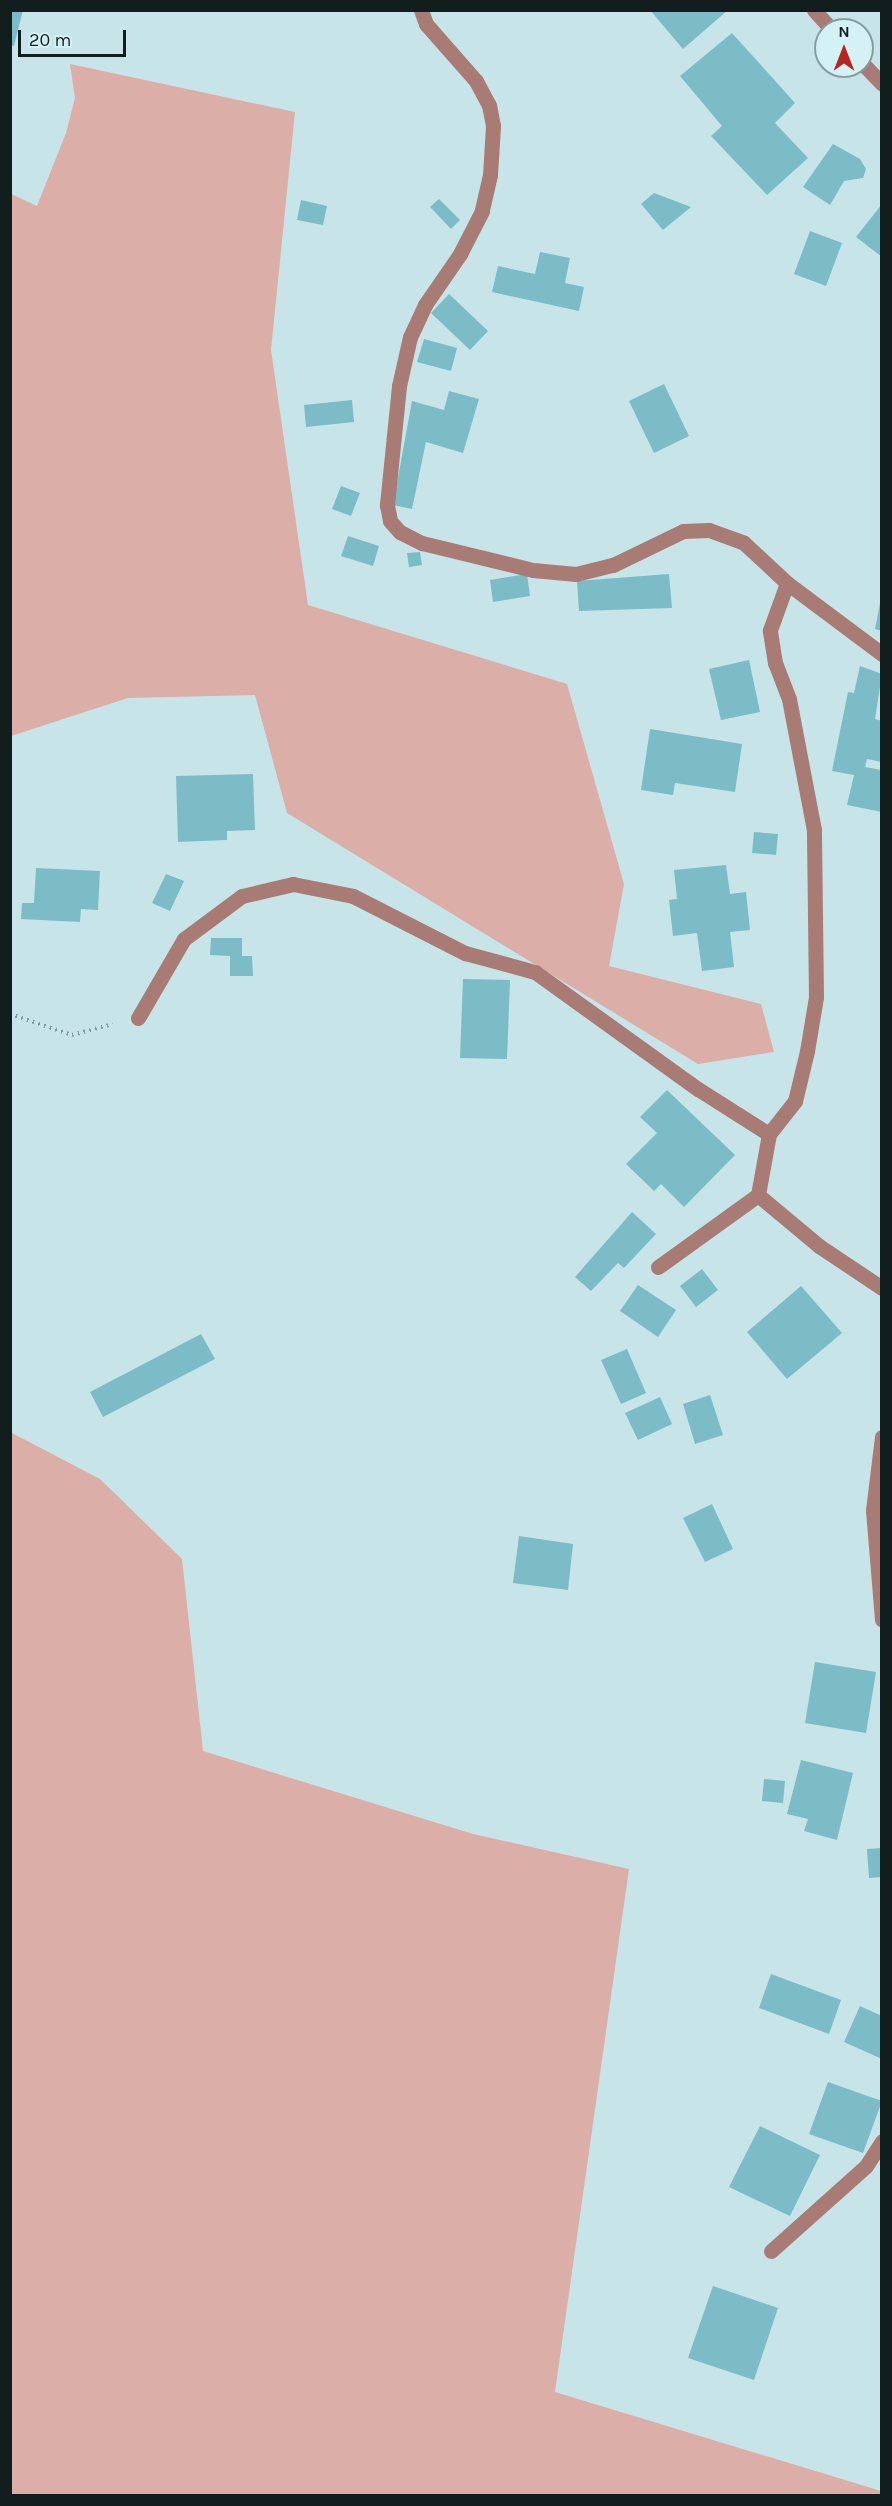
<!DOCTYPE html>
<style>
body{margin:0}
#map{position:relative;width:892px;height:2506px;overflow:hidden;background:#c7e4e9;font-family:Karla,sans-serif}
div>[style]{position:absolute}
.green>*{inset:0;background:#dbaea8}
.building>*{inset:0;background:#7cbcc6}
.path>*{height:4px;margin-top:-2px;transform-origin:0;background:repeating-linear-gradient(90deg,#82989b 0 1.5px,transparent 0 6px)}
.street>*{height:15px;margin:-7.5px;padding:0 7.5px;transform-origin:7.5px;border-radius:7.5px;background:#a87b75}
span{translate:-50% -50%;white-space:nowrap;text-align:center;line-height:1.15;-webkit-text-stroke:5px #d4f2f6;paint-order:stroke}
.frame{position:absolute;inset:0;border:12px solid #121d1e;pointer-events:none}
.north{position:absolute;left:814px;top:18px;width:60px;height:60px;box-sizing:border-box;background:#d4f2f6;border:2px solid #869da0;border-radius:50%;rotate:0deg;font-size:16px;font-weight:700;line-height:24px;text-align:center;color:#121d1e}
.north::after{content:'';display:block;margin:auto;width:21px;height:27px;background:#b52621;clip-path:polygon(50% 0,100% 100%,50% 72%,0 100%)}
.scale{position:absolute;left:18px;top:30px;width:108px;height:27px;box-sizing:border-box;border:3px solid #121d1e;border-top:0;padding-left:8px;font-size:18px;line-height:21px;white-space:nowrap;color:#121d1e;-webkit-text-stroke:4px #d4f2f6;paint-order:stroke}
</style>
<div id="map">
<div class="green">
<div style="clip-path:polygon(70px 64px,295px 112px,271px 350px,308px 605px,567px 684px,624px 884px,609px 966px,761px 1004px,774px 1052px,698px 1064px,287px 813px,255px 695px,128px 698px,11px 736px,11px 194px,37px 206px,66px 133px,75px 98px)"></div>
<div style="clip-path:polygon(10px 1432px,100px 1479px,182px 1559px,203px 1751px,473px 1834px,629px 1869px,555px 2392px,881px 2491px,881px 2495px,11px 2495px)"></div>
</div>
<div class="building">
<div style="clip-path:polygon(10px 10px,23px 10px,14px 46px,10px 45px)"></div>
<div style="clip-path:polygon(650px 10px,728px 10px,683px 49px)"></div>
<div style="clip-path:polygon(732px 33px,795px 103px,775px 123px,808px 158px,767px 195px,711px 136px,722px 126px,680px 76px)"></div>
<div style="clip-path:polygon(833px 144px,860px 159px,866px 169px,863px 178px,844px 181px,830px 205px,803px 187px)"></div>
<div style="clip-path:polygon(654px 193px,691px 207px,663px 230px,641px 204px)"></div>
<div style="clip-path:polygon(439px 199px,460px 220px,451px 229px,430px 207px)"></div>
<div style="clip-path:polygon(301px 200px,327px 206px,323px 225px,297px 220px)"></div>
<div style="clip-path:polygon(882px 204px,882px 257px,856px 237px)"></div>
<div style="clip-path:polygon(810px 231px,842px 243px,826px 286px,794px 274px)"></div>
<div style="clip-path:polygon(540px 252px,570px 258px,565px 283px,584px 287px,579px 311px,492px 292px,498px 266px,535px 274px)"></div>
<div style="clip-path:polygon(449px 294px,488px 331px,470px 350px,431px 313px)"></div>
<div style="clip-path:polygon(424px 339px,457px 348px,451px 371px,417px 362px)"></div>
<div style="clip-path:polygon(664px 384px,689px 436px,654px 453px,629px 401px)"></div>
<div style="clip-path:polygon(449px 391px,479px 399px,463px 453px,426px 442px,412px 509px,393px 505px,412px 401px,444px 410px)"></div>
<div style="clip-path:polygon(352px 400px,354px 422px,306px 427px,304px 405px)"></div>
<div style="clip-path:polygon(341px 486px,360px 493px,351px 516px,332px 509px)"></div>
<div style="clip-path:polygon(348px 536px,379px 546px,373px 566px,341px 556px)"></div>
<div style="clip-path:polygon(420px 552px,422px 565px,409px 567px,407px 553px)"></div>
<div style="clip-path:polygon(527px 574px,530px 596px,493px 602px,490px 580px)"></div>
<div style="clip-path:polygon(669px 574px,672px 608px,579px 611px,577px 581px)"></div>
<div style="clip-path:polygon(880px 603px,882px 603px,882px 631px,875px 629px)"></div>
<div style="clip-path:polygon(749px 660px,760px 712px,721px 720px,709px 669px)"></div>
<div style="clip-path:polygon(860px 666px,882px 674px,875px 719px,882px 721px,882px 762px,867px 759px,865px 767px,882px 770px,882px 812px,847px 805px,854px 775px,832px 771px,848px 692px,854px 693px)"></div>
<div style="clip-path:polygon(650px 729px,742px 744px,735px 792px,675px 783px,673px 795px,641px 790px)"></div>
<div style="clip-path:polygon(253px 774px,255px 830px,227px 831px,227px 840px,178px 842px,176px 776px)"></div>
<div style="clip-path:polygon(754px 832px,778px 834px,776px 855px,752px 853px)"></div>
<div style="clip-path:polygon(726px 865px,730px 894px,746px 892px,750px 930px,730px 932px,734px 967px,702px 971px,697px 933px,673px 936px,669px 900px,677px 899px,674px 870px)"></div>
<div style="clip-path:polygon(36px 868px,100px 871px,98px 910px,81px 909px,80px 922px,21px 919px,22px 903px,34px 903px)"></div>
<div style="clip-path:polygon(166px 874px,184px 881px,170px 911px,152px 903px)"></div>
<div style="clip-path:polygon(211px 938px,242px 938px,242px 956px,252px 956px,253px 976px,230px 976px,230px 956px,210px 955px)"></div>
<div style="clip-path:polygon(463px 979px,510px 980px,507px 1059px,460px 1058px)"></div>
<div style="clip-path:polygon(667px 1090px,735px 1155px,684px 1207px,661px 1184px,654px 1191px,626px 1164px,657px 1133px,640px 1117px)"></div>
<div style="clip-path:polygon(632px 1212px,656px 1234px,624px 1268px,618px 1263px,591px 1291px,575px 1277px)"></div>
<div style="clip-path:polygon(702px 1269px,718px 1290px,696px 1307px,680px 1286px)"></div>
<div style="clip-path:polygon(638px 1285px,676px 1310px,658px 1337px,620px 1311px)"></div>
<div style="clip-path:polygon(801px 1286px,842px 1333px,787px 1379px,747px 1332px)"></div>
<div style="clip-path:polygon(201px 1334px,215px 1359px,103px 1417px,90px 1392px)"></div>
<div style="clip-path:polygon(627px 1349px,646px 1393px,621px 1404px,601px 1360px)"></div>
<div style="clip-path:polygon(710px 1395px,723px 1435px,695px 1444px,683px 1404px)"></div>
<div style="clip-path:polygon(660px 1397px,672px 1424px,638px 1440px,625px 1413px)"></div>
<div style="clip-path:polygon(712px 1504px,733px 1549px,705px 1562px,683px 1518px)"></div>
<div style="clip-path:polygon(519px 1536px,573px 1544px,568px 1590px,513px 1583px)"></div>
<div style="clip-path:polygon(815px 1662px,876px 1672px,866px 1733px,805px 1723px)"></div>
<div style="clip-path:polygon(801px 1760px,853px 1773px,837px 1840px,804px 1831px,808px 1819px,787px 1814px)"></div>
<div style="clip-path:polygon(764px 1779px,785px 1781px,783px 1803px,762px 1801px)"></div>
<div style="clip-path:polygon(882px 1848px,882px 1877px,869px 1878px,867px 1849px)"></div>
<div style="clip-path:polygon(771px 1974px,841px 2000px,829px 2034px,759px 2008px)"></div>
<div style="clip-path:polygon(860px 2006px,882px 2016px,882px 2059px,844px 2042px)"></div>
<div style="clip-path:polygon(828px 2082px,882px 2101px,863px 2153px,809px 2134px)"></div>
<div style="clip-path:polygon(760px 2126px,820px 2155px,790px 2216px,729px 2187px)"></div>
<div style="clip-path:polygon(713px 2286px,778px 2308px,754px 2380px,688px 2358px)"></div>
</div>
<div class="path">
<div style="left:10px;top:1014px;width:65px;rotate:18.7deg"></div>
<div style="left:72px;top:1035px;width:42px;rotate:-15deg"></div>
</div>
<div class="street">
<div style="left:421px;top:10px;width:15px;rotate:70deg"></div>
<div style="left:426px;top:24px;width:76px;rotate:48.7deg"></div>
<div style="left:476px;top:81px;width:27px;rotate:62deg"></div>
<div style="left:489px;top:105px;width:21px;rotate:79deg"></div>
<div style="left:493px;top:126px;width:49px;rotate:93.5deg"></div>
<div style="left:490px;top:175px;width:37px;rotate:103deg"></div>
<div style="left:482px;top:211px;width:48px;rotate:117.1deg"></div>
<div style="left:460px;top:254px;width:62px;rotate:124.5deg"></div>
<div style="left:425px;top:305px;width:35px;rotate:115deg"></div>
<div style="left:410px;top:337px;width:50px;rotate:102.7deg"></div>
<div style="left:399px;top:386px;width:120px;rotate:95.8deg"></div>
<div style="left:387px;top:505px;width:16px;rotate:79deg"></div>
<div style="left:390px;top:521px;width:15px;rotate:48deg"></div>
<div style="left:400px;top:532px;width:25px;rotate:27deg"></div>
<div style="left:422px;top:543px;width:114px;rotate:13.7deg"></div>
<div style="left:533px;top:570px;width:43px;rotate:5.3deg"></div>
<div style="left:576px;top:574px;width:38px;rotate:-14deg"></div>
<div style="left:613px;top:565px;width:78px;rotate:-25.9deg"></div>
<div style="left:683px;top:531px;width:26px;rotate:-2deg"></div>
<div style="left:709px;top:530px;width:37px;rotate:20deg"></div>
<div style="left:744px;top:543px;width:59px;rotate:42.9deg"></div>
<div style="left:787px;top:583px;width:119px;rotate:36.8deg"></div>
<div style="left:814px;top:10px;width:27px;rotate:48deg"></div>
<div style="left:862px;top:63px;width:29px;rotate:46deg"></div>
<div style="left:138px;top:1018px;width:91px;rotate:-59.8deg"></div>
<div style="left:184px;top:939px;width:72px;rotate:-36.6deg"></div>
<div style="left:242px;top:896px;width:52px;rotate:-13.2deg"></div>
<div style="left:293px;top:884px;width:61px;rotate:11.3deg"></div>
<div style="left:353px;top:896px;width:126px;rotate:27deg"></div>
<div style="left:465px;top:953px;width:73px;rotate:15.2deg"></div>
<div style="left:535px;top:972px;width:201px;rotate:35.7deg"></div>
<div style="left:698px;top:1089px;width:84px;rotate:32.4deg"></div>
<div style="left:758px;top:1195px;width:80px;rotate:39.9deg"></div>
<div style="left:819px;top:1246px;width:76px;rotate:33.7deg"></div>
<div style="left:658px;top:1267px;width:123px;rotate:-35.8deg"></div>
<div style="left:758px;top:1195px;width:62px;rotate:-79.8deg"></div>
<div style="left:769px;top:1134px;width:42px;rotate:-51.8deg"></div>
<div style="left:795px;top:1101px;width:51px;rotate:-76.5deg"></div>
<div style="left:807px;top:1051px;width:55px;rotate:-80.5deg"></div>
<div style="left:816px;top:997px;width:167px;rotate:-90.7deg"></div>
<div style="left:814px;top:830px;width:133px;rotate:-100.8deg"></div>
<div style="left:789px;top:699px;width:39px;rotate:-111deg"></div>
<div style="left:775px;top:663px;width:33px;rotate:-99deg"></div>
<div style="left:770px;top:630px;width:50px;rotate:-70.1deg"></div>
<div style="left:882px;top:1437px;width:74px;rotate:97deg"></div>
<div style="left:873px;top:1510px;width:110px;rotate:85.3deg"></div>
<div style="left:771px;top:2251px;width:127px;rotate:-41.8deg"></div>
<div style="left:866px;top:2166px;width:30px;rotate:-57deg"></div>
</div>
<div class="frame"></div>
<div class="north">N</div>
<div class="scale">20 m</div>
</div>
